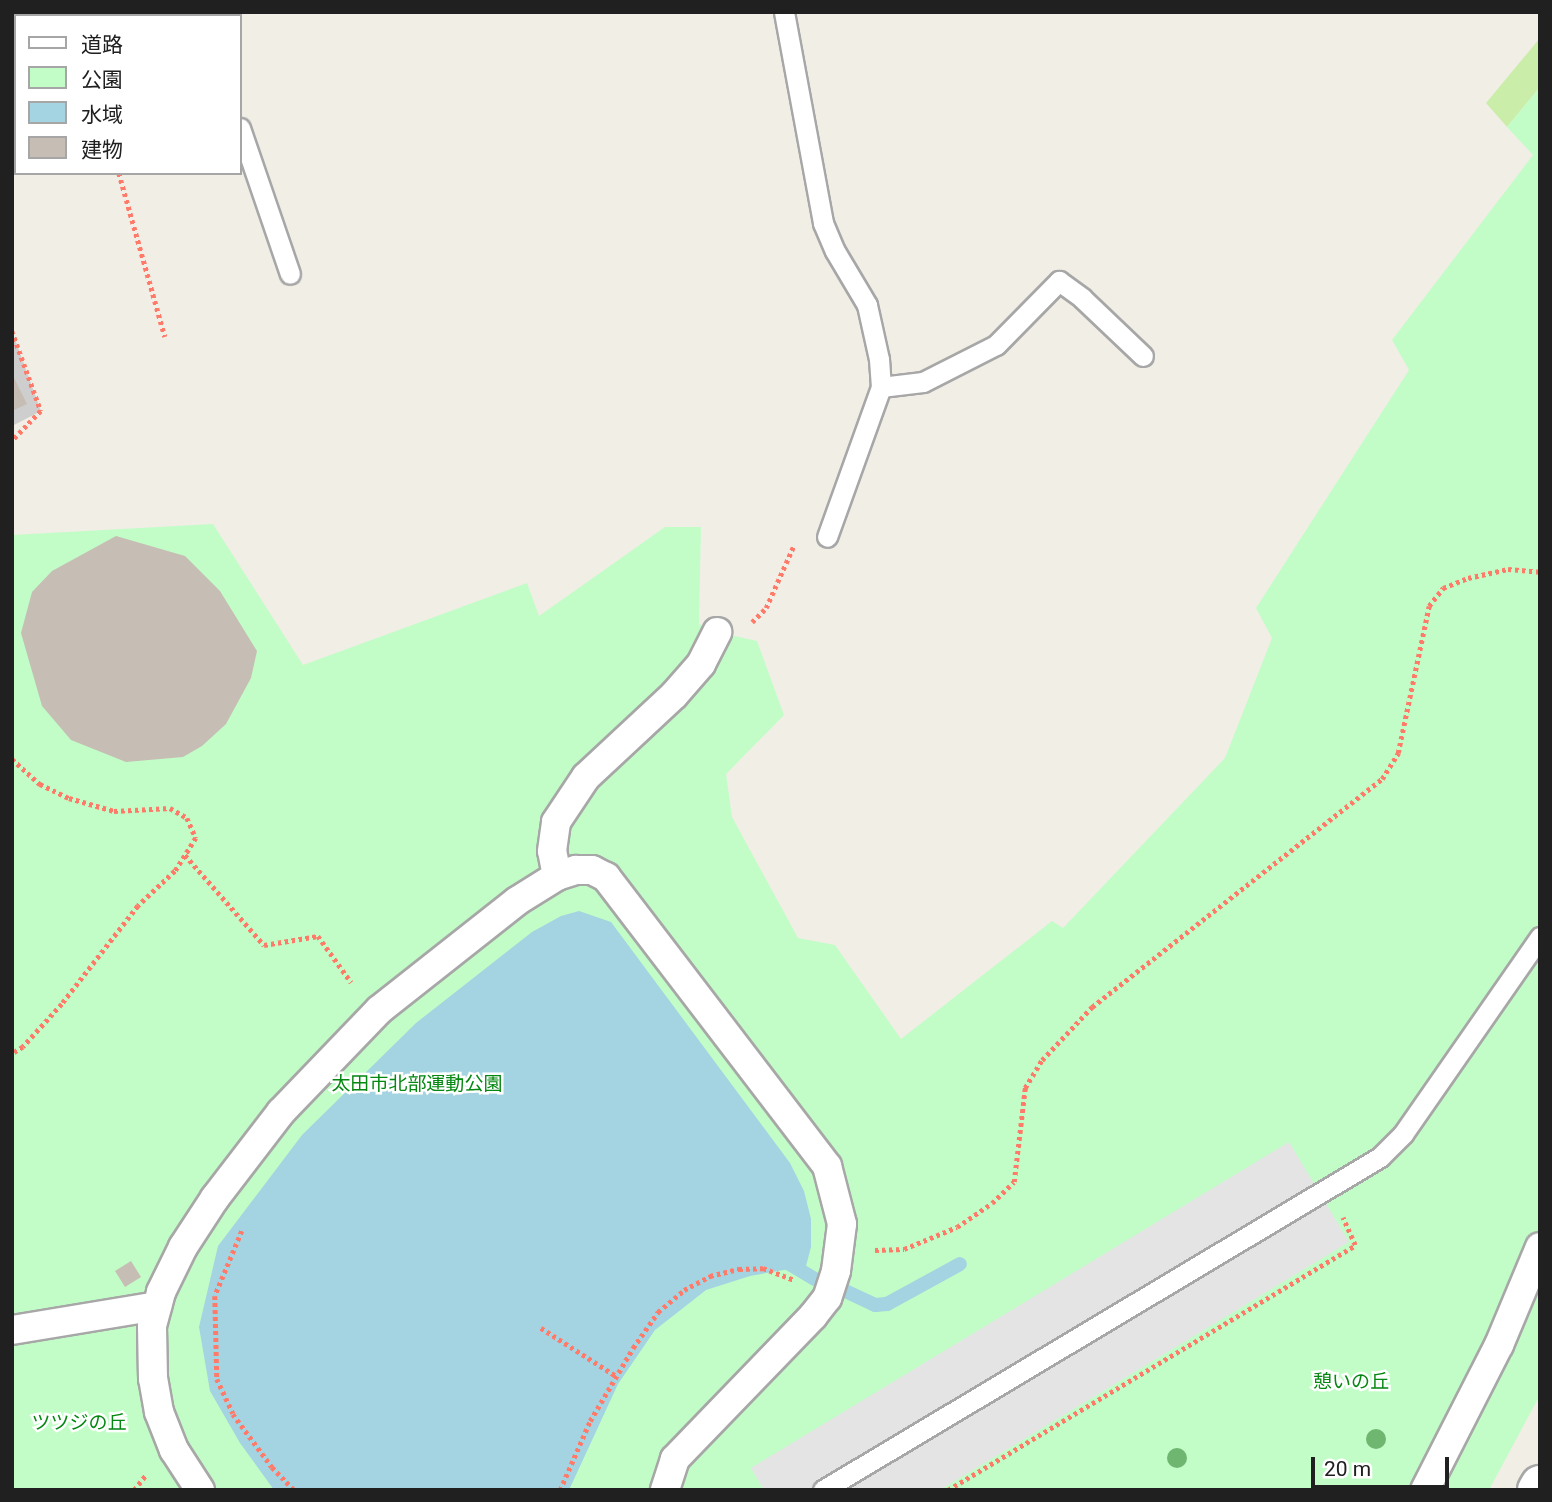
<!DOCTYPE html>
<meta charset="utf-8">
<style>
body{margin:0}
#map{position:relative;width:1552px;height:1502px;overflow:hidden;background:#f1eee6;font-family:Roboto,"Noto Sans JP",sans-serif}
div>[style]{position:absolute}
.religious>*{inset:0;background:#cecece}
.grass>*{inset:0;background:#caeea9}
.park>*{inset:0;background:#c2fdc7}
.parking>*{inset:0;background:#e4e4e4}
.water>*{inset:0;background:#a4d3e1}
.stream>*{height:14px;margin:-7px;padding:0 7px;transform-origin:7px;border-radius:7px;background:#a4d3e1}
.building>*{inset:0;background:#c6bdb5}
.path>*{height:4.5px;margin-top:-2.25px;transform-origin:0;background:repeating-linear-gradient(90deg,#ff7a69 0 3.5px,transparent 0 7px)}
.roads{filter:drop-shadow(2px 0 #a7a7a7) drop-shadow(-2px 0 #a7a7a7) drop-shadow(0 2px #a7a7a7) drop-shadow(0 -2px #a7a7a7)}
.service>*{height:19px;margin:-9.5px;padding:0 9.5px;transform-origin:9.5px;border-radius:9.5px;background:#fff}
.pedestrian>*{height:28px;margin:-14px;padding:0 14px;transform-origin:14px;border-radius:14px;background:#fff}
.tertiary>*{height:38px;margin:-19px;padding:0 19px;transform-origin:19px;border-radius:19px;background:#fff}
.trees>*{width:20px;height:20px;margin:-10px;border-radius:50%;background:#6fb671}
span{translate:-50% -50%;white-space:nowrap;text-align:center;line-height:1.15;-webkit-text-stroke:5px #fff;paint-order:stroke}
.park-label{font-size:19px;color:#058811}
.frame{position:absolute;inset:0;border:14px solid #202020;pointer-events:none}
.legend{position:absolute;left:14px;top:14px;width:228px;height:161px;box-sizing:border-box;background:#fff;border:2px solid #a6a6a6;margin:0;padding:9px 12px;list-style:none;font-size:21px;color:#202020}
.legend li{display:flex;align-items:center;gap:14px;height:35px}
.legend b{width:35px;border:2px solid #a6a6a6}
.scale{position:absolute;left:1311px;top:1457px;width:138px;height:32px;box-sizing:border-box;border:4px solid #202020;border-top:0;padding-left:9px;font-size:21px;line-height:24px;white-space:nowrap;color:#202020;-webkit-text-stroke:5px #fff;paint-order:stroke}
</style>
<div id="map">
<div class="religious">
<div style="clip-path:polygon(12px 331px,41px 411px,12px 426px)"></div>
</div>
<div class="grass">
<div style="clip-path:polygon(1540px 38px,1540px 87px,1507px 127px,1486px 103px)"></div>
</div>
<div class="park">
<div style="clip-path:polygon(1540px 87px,1540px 1395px,1489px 1490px,12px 1490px,12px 535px,213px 524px,303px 665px,527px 583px,539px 616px,665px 527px,701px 527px,699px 624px,717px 632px,757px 641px,784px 715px,726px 774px,732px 817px,798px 938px,835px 945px,901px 1039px,1052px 921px,1063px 928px,1225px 758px,1272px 638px,1256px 608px,1409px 370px,1392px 340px,1533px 155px,1507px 127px)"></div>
</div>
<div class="parking">
<div style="clip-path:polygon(1289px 1142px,1349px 1242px,940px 1490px,764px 1490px,751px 1468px)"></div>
</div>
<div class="water">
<div style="clip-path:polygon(579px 911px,611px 922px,790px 1163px,804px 1191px,811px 1219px,811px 1247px,806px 1266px,750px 1276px,706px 1290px,655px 1330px,618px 1384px,569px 1490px,274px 1490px,240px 1443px,210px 1391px,199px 1327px,218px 1246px,302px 1135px,416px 1023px,532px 932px,561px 916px)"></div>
</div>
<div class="stream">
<div style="left:783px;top:1260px;width:37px;rotate:31deg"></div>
<div style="left:841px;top:1289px;width:38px;rotate:25deg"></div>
<div style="left:875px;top:1305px;width:12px;rotate:-5deg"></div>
<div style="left:887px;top:1304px;width:83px;rotate:-28.7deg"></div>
</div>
<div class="building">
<div style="clip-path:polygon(12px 374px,27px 404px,12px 411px)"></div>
<div style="clip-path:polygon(116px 536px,185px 556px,220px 591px,257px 651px,251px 678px,226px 724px,202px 746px,183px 757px,126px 762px,71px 740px,42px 706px,21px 633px,32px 592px,52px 571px)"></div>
<div style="clip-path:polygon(131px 1261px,141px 1277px,125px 1287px,115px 1271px)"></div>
</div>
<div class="path">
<div style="left:12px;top:159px;width:4px;rotate:-14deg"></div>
<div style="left:119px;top:173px;width:170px;rotate:74.3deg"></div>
<div style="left:12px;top:331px;width:85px;rotate:70.1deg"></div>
<div style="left:41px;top:411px;width:42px;rotate:134deg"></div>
<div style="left:752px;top:622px;width:20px;rotate:-45deg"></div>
<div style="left:766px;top:608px;width:69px;rotate:-66deg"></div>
<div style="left:12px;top:759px;width:38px;rotate:42deg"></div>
<div style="left:40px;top:784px;width:32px;rotate:26deg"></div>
<div style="left:69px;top:798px;width:47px;rotate:16.1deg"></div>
<div style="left:114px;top:811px;width:56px;rotate:-3.1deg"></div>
<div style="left:170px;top:808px;width:20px;rotate:30deg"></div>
<div style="left:187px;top:818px;width:22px;rotate:66deg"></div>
<div style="left:196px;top:838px;width:39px;rotate:122deg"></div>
<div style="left:175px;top:871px;width:51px;rotate:136.6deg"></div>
<div style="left:138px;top:906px;width:124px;rotate:127.8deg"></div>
<div style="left:62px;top:1004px;width:58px;rotate:132.2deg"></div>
<div style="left:23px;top:1047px;width:13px;rotate:148deg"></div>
<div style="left:185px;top:855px;width:120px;rotate:48.7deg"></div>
<div style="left:264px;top:945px;width:55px;rotate:-9.5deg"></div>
<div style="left:318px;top:936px;width:57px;rotate:54.3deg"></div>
<div style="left:242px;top:1231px;width:70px;rotate:112.6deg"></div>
<div style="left:215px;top:1296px;width:83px;rotate:88.6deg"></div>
<div style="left:217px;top:1379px;width:38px;rotate:65deg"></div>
<div style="left:233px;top:1414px;width:66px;rotate:53.7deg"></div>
<div style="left:272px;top:1467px;width:32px;rotate:46deg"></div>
<div style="left:875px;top:1250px;width:29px;rotate:-2deg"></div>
<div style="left:904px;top:1249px;width:57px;rotate:-22.5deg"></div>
<div style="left:957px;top:1227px;width:42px;rotate:-34.4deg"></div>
<div style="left:992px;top:1203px;width:30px;rotate:-44deg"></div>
<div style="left:1014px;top:1182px;width:95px;rotate:-83.3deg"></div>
<div style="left:1025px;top:1088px;width:33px;rotate:-59deg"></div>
<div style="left:1042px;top:1060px;width:73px;rotate:-46.7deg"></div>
<div style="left:1092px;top:1007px;width:369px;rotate:-38.2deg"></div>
<div style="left:1382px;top:779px;width:31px;rotate:-58deg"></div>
<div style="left:1398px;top:753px;width:150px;rotate:-78.1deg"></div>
<div style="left:1429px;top:606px;width:23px;rotate:-52deg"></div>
<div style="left:1443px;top:588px;width:27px;rotate:-22deg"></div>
<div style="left:1468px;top:578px;width:41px;rotate:-12.7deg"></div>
<div style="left:1508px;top:569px;width:32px;rotate:5deg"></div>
<div style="left:541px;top:1328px;width:89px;rotate:32.6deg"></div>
<div style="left:134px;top:1490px;width:18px;rotate:-52deg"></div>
<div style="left:560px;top:1490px;width:75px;rotate:-66.5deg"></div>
<div style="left:590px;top:1421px;width:85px;rotate:-59.5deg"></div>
<div style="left:633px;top:1348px;width:44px;rotate:-55.2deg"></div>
<div style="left:658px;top:1312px;width:34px;rotate:-40deg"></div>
<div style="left:684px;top:1290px;width:30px;rotate:-28deg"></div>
<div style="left:710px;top:1276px;width:30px;rotate:-14deg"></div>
<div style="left:739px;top:1269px;width:24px;rotate:-2deg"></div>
<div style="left:763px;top:1268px;width:34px;rotate:21deg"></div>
<div style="left:948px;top:1490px;width:475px;rotate:-31deg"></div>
<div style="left:1355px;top:1245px;width:30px;rotate:-114deg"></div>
</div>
<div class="roads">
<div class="service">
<div style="left:93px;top:12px;width:4px;rotate:90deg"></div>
<div style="left:784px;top:12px;width:215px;rotate:79.5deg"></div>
<div style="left:823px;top:223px;width:30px;rotate:67deg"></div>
<div style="left:835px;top:251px;width:63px;rotate:59.3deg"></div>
<div style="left:867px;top:305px;width:55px;rotate:77.5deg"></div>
<div style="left:879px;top:359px;width:28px;rotate:86deg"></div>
<div style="left:881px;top:387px;width:159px;rotate:109.8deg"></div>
<div style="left:240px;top:128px;width:154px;rotate:71.1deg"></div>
<div style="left:881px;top:387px;width:42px;rotate:-6.8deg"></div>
<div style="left:923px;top:382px;width:82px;rotate:-26.9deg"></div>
<div style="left:996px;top:345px;width:90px;rotate:-45.5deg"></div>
<div style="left:1059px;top:281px;width:29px;rotate:36deg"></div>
<div style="left:1082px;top:298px;width:84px;rotate:43.6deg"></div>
<div style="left:823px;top:1490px;width:649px;rotate:-30.87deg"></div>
<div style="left:1380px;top:1157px;width:33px;rotate:-45deg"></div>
<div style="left:1403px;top:1134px;width:240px;rotate:-55.2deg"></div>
</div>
<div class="pedestrian">
<div style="left:557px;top:876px;width:25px;rotate:-101deg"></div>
<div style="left:552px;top:851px;width:29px;rotate:-82deg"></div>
<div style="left:556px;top:822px;width:54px;rotate:-56.3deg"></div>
<div style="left:586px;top:777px;width:120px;rotate:-43deg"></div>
<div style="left:674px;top:695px;width:41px;rotate:-48.9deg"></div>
<div style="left:701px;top:664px;width:36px;rotate:-63deg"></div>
<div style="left:12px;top:1330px;width:147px;rotate:-9.4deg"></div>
<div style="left:200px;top:1490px;width:48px;rotate:-123deg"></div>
<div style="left:174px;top:1450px;width:41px;rotate:-111.5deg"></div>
<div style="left:159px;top:1412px;width:34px;rotate:-100deg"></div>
<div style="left:153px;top:1379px;width:53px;rotate:-91.1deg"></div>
<div style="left:152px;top:1326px;width:35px;rotate:-75deg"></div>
<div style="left:161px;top:1292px;width:50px;rotate:-63.9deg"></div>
<div style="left:183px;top:1247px;width:59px;rotate:-56.9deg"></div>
<div style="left:215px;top:1198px;width:108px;rotate:-52.5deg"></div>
<div style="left:281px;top:1112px;width:141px;rotate:-46.1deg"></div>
<div style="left:379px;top:1010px;width:176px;rotate:-38.3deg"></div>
<div style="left:517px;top:901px;width:47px;rotate:-32deg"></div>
<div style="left:557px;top:876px;width:20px;rotate:-18deg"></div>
<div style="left:576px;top:870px;width:16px"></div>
<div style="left:592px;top:870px;width:16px;rotate:27deg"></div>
<div style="left:606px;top:877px;width:364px;rotate:52.6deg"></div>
<div style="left:827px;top:1166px;width:60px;rotate:75.5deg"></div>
<div style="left:842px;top:1224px;width:47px;rotate:97.3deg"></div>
<div style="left:836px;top:1271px;width:28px;rotate:108deg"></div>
<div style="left:827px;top:1298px;width:23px;rotate:128deg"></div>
<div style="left:813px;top:1316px;width:199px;rotate:134deg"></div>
<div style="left:675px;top:1459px;width:33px;rotate:108deg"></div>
<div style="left:1425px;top:1490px;width:163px;rotate:-63deg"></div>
<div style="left:1499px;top:1345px;width:106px;rotate:-67.3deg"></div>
</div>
<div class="tertiary">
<div style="left:1537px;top:1490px;width:6px;rotate:-59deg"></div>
</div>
</div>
<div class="trees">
<div style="left:1376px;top:1439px"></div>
<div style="left:1177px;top:1458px"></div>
</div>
<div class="park-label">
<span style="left:417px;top:1084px">太田市北部運動公園</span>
<span style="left:1351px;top:1382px">憩いの丘</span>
<span style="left:79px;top:1423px">ツツジの丘</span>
</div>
<div class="frame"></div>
<ul class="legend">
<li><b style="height:9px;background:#fff"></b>道路</li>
<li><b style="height:19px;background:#c2fdc7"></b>公園</li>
<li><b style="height:19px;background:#a4d3e1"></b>水域</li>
<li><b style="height:19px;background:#c6bdb5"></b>建物</li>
</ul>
<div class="scale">20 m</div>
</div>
